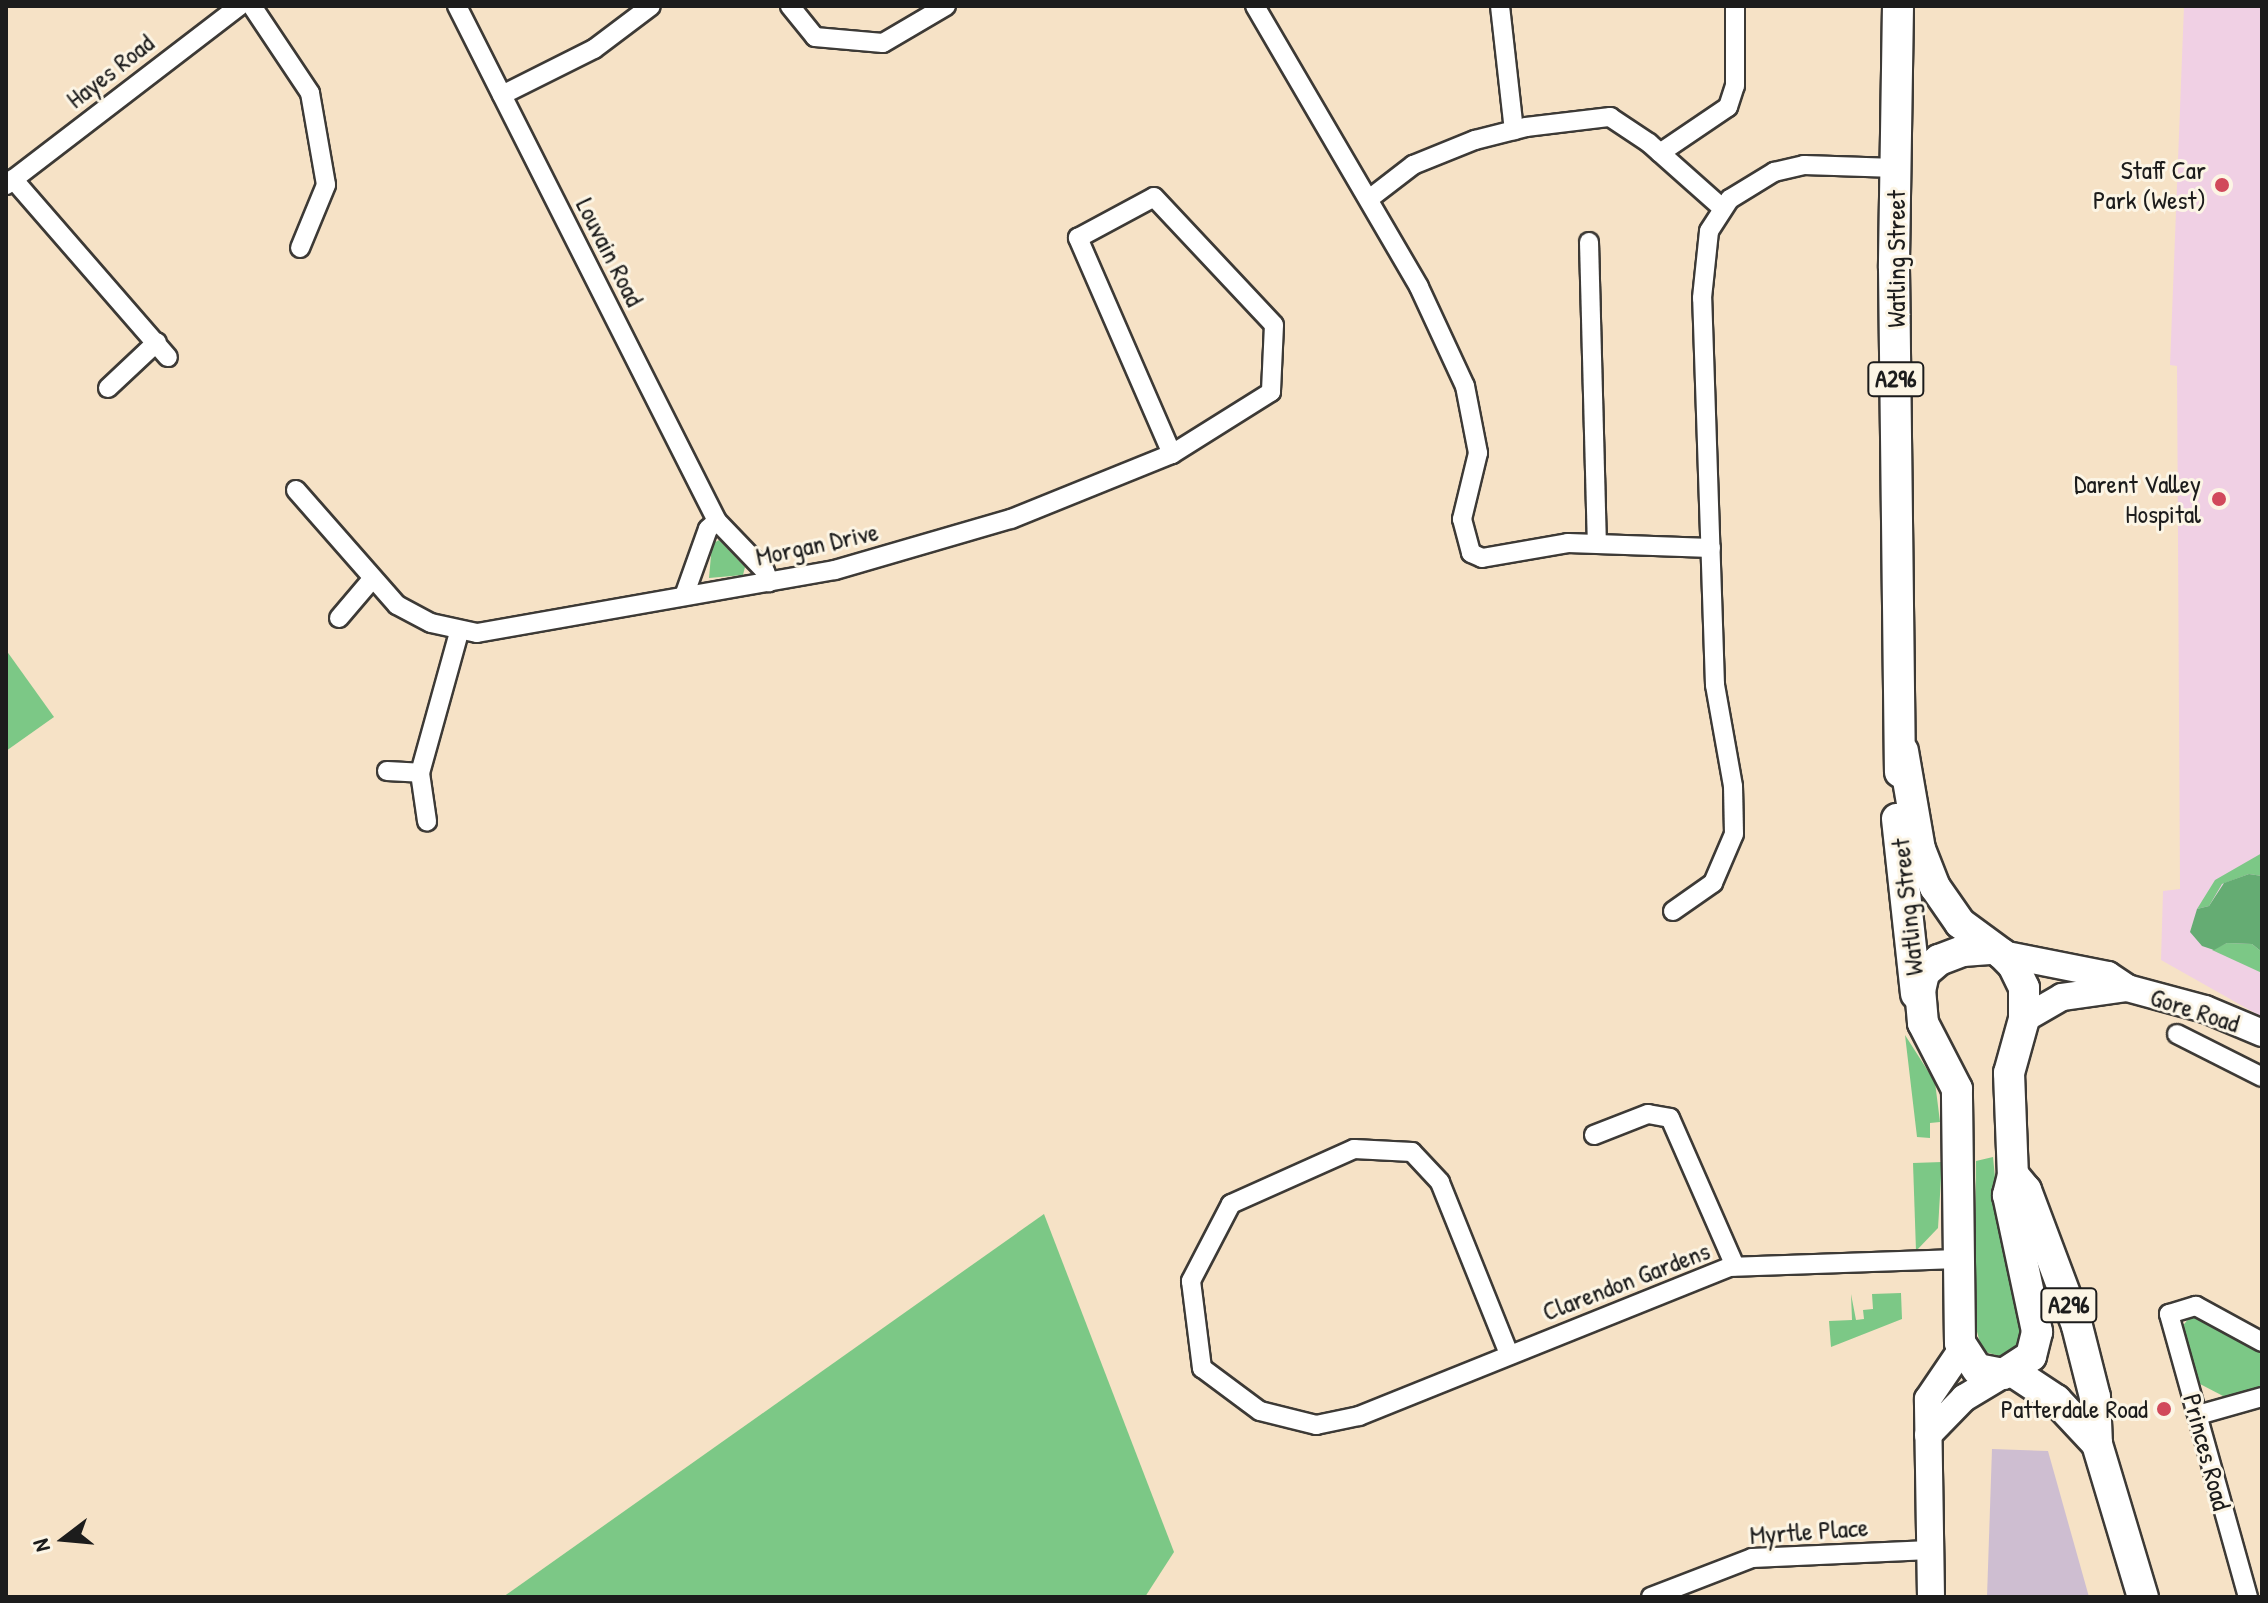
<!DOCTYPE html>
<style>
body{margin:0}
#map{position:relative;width:2268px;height:1603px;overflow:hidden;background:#f6e2c6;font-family:"Patrick Hand",sans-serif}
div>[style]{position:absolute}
.built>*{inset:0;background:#f0d0e4}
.industrial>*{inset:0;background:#cebed1}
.green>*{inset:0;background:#7cc886}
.forest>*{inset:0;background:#65ac73}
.roads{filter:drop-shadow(2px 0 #3d3a36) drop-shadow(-2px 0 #3d3a36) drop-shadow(0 2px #3d3a36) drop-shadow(0 -2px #3d3a36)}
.street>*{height:18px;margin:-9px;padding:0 9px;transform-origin:9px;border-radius:9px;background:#fff}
.secondary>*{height:26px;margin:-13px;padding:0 13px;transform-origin:13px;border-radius:13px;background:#fff}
.primary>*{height:30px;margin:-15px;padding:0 15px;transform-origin:15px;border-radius:15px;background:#fff}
.dots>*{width:22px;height:22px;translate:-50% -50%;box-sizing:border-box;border:4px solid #fcf5e5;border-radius:50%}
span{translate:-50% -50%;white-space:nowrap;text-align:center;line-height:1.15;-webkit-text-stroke:6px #fcf5e5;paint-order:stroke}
.shield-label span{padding:2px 6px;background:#fcf5e5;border:2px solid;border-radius:6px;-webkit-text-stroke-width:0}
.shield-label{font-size:24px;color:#1c1c1c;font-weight:700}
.street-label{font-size:26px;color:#1c1c1c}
.poi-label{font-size:26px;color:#1c1c1c}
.right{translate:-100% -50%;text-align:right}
.frame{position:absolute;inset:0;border:8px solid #1c1c1c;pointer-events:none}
.north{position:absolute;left:24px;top:1499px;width:80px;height:80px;-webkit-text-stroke:6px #fcf5e5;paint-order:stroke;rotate:254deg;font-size:22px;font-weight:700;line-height:32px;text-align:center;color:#1c1c1c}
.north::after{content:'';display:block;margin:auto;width:28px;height:36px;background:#1c1c1c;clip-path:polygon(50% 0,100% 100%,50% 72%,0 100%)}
</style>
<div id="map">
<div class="built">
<div style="clip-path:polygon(2184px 6px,2262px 6px,2262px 1017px,2161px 960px,2163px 891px,2180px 889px,2177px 366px,2170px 365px)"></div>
</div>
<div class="industrial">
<div style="clip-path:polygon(1992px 1449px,2048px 1451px,2089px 1597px,1987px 1597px)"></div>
</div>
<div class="green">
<div style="clip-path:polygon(719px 540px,745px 567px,743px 575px,709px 578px,712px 544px)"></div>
<div style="clip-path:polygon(6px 650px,54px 717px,6px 751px)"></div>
<div style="clip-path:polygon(2262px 853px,2262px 876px,2249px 874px,2222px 884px,2209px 906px,2197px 909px,2215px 880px)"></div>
<div style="clip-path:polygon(2227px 943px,2252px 944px,2262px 952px,2262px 973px,2212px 950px)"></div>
<div style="clip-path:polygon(1905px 1035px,1935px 1082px,1940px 1122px,1930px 1123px,1930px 1138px,1917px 1137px)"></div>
<div style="clip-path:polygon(1993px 1157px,1997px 1197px,2026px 1328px,2018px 1349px,2006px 1358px,1982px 1351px,1974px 1320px,1976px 1161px)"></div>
<div style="clip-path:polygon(1942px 1162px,1938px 1228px,1916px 1251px,1913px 1163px)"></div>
<div style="clip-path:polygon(1044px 1214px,1174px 1552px,1145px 1597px,503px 1597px)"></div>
<div style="clip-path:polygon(1901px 1293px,1902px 1319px,1831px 1347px,1829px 1321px,1852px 1320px,1851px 1294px,1856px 1320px,1864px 1319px,1863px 1310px,1873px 1309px,1872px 1294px)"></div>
<div style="clip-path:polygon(2201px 1316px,2262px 1350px,2262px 1386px,2225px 1397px,2200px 1384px,2181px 1328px,2189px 1318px)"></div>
</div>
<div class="forest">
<div style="clip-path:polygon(2249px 874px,2262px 876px,2262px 952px,2252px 944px,2227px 943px,2214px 950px,2202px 946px,2190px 932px,2197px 909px,2209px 906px,2224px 883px)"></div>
</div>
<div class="roads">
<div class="street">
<div style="left:252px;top:6px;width:105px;rotate:56.3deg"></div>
<div style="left:310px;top:93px;width:93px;rotate:80.1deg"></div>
<div style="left:326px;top:185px;width:68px;rotate:112.4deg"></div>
<div style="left:457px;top:6px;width:577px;rotate:63.21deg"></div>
<div style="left:790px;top:6px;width:40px;rotate:51deg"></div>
<div style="left:815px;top:37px;width:68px;rotate:5deg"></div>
<div style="left:883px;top:43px;width:73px;rotate:-30.4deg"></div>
<div style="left:1255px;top:6px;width:325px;rotate:59.7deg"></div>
<div style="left:1419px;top:287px;width:109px;rotate:65.1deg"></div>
<div style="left:1465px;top:386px;width:68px;rotate:79deg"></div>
<div style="left:1478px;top:453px;width:68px;rotate:103.6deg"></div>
<div style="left:1462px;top:519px;width:35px;rotate:75deg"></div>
<div style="left:1471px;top:553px;width:12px;rotate:24deg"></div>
<div style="left:1482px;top:558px;width:87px;rotate:-9.9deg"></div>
<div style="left:1568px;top:543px;width:143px;rotate:2deg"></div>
<div style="left:1500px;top:6px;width:125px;rotate:83.6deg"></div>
<div style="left:502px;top:95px;width:103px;rotate:-26.6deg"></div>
<div style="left:594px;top:49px;width:71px;rotate:-37deg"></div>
<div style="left:1660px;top:153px;width:82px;rotate:-34.1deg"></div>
<div style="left:1728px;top:107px;width:22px;rotate:-72deg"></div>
<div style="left:1735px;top:86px;width:80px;rotate:-90deg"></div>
<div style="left:13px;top:179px;width:236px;rotate:49deg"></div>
<div style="left:6px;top:185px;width:294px;rotate:-37.5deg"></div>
<div style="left:1154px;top:197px;width:175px;rotate:46.8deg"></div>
<div style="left:1274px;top:325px;width:67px;rotate:92.6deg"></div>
<div style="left:1271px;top:392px;width:117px;rotate:147.9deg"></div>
<div style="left:1172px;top:454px;width:236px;rotate:-113.5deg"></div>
<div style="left:1078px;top:238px;width:86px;rotate:-28.3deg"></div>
<div style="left:1369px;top:199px;width:56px;rotate:-37.7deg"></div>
<div style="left:1413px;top:165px;width:67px;rotate:-22deg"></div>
<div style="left:1475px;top:140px;width:53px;rotate:-14.3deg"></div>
<div style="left:1526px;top:127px;width:85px;rotate:-6.8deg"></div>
<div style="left:1610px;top:117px;width:47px;rotate:33.7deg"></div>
<div style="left:1649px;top:143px;width:96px;rotate:41.6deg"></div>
<div style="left:1589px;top:242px;width:301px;rotate:88.5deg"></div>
<div style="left:108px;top:388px;width:67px;rotate:-43.2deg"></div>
<div style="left:296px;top:490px;width:153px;rotate:48.7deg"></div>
<div style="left:397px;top:605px;width:38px;rotate:28deg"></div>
<div style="left:431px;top:623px;width:47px;rotate:12.3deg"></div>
<div style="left:477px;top:633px;width:364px;rotate:-10deg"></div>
<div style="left:835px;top:570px;width:183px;rotate:-16.2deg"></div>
<div style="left:1011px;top:519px;width:174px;rotate:-22deg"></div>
<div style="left:684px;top:596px;width:71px;rotate:-70.3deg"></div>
<div style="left:708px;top:529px;width:12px;rotate:-42deg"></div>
<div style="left:717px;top:521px;width:69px;rotate:46.2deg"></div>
<div style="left:765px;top:571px;width:12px;rotate:70deg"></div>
<div style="left:339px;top:618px;width:52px;rotate:-49.6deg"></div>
<div style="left:387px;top:771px;width:33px;rotate:3deg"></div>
<div style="left:420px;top:773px;width:146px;rotate:-74.5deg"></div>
<div style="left:420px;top:773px;width:49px;rotate:81.7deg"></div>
<div style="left:1673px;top:911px;width:49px;rotate:-35deg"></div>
<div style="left:1713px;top:883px;width:53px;rotate:-66.8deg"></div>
<div style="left:1734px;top:834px;width:48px;rotate:-91.2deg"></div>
<div style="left:1733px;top:786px;width:103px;rotate:-100.1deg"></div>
<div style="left:1715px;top:685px;width:387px;rotate:-91.9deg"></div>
<div style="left:1702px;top:298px;width:67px;rotate:-84deg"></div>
<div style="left:1709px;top:231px;width:38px;rotate:-57deg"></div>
<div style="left:1730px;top:199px;width:52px;rotate:-31.5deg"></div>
<div style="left:1774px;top:172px;width:31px;rotate:-13deg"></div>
<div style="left:1804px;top:165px;width:92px;rotate:1.9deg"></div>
<div style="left:2177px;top:1034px;width:95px;rotate:26.8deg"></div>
<div style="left:1594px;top:1135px;width:58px;rotate:-21.3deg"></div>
<div style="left:1648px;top:1114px;width:22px;rotate:10deg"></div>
<div style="left:1670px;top:1118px;width:162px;rotate:66.3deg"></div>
<div style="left:1509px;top:1354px;width:185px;rotate:-111.9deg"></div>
<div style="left:1440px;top:1182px;width:41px;rotate:-133deg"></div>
<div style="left:1412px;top:1152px;width:58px;rotate:-177deg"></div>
<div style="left:1354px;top:1149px;width:135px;rotate:155.9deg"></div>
<div style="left:1231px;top:1204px;width:87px;rotate:117.5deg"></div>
<div style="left:1191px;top:1281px;width:88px;rotate:82.8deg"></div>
<div style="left:1202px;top:1368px;width:72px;rotate:36.6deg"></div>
<div style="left:1260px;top:1411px;width:58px;rotate:14deg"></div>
<div style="left:1316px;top:1425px;width:44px;rotate:-11.8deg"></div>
<div style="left:1359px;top:1416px;width:400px;rotate:-21.9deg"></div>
<div style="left:1730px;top:1267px;width:226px;rotate:-2deg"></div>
<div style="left:2198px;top:1415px;width:66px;rotate:-15.7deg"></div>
<div style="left:1651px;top:1597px;width:108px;rotate:-21.1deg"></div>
<div style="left:1752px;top:1558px;width:178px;rotate:-2.6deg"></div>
<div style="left:2248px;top:1597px;width:294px;rotate:-105.6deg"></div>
<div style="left:2169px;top:1314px;width:28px;rotate:-17deg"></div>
<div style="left:2196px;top:1306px;width:75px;rotate:28.6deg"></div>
</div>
<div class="secondary">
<div style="left:2002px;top:954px;width:108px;rotate:11.2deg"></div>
<div style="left:2108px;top:975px;width:23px;rotate:34deg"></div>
<div style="left:2127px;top:988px;width:81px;rotate:15.1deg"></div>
<div style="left:2205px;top:1009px;width:62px;rotate:22.8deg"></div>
<div style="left:2024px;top:1019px;width:44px;rotate:-30.1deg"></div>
<div style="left:2062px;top:997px;width:66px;rotate:-7.9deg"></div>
<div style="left:1928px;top:1435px;width:52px;rotate:-45.8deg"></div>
<div style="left:1964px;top:1398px;width:49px;rotate:-30.8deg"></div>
<div style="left:1931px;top:1597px;width:198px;rotate:-90.9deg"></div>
<div style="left:1928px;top:1399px;width:60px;rotate:-55.8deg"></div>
</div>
<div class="primary">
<div style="left:1898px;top:6px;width:262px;rotate:90.9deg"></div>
<div style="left:1894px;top:268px;width:504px;rotate:89.32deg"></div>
<div style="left:1903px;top:751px;width:99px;rotate:80.2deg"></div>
<div style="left:1920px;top:849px;width:41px;rotate:68.5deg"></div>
<div style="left:1935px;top:887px;width:44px;rotate:55.2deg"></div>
<div style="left:1960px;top:923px;width:52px;rotate:36.4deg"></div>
<div style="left:2002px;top:954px;width:16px;rotate:45deg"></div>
<div style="left:2013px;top:965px;width:25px;rotate:64deg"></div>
<div style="left:2024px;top:988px;width:31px;rotate:90deg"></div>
<div style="left:2024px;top:1019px;width:56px;rotate:105.5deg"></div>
<div style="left:2009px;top:1073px;width:102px;rotate:87.8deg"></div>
<div style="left:2013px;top:1175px;width:21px;rotate:104deg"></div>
<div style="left:2008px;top:1195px;width:140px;rotate:78deg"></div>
<div style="left:2037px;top:1332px;width:25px;rotate:104deg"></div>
<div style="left:2031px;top:1356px;width:33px;rotate:147deg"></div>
<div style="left:2003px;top:1374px;width:26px;rotate:-169deg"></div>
<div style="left:1977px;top:1369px;width:31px;rotate:-123deg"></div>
<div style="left:1960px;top:1343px;width:254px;rotate:-90.7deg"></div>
<div style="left:1957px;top:1089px;width:74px;rotate:-117.3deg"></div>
<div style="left:1923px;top:1023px;width:32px;rotate:-95deg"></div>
<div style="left:1920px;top:991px;width:18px;rotate:-77deg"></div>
<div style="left:1924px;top:973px;width:20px;rotate:-41deg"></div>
<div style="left:1939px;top:960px;width:26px;rotate:-21deg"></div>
<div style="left:1963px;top:951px;width:30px;rotate:-4deg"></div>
<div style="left:1897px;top:819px;width:176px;rotate:83.8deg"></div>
<div style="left:2015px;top:1177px;width:17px;rotate:50deg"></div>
<div style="left:2026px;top:1190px;width:145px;rotate:69.4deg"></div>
<div style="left:2077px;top:1326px;width:73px;rotate:75.8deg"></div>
<div style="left:2095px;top:1397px;width:47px;rotate:87.6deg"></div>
<div style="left:2097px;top:1444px;width:160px;rotate:73.3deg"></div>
<div style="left:2012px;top:1371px;width:53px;rotate:33.4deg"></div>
<div style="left:2056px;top:1400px;width:60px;rotate:47deg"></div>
</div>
</div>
<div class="dots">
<div style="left:2222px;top:185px;background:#d1495b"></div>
<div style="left:2219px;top:499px;background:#d1495b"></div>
<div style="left:2164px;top:1409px;background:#d1495b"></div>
</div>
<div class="shield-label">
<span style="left:1896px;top:379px">A296</span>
<span style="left:2069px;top:1305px">A296</span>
</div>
<div class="street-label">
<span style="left:110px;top:71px;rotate:-38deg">Hayes Road</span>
<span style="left:610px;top:252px;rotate:63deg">Louvain Road</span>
<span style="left:1896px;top:259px;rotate:-90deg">Watling Street</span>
<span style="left:817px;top:544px;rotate:-12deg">Morgan Drive</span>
<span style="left:1907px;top:907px;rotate:-96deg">Watling Street</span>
<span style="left:2195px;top:1010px;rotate:18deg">Gore Road</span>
<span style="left:1626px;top:1281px;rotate:-21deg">Clarendon Gardens</span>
<span style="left:2207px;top:1452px;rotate:75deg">Princes Road</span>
<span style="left:1809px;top:1531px;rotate:-4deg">Myrtle Place</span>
</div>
<div class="poi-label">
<span class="right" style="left:2206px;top:185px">Staff Car<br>Park (West)</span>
<span class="right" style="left:2201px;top:499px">Darent Valley<br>Hospital</span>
<span class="right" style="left:2148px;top:1409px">Patterdale Road</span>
</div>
<div class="frame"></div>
<div class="north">N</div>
</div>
